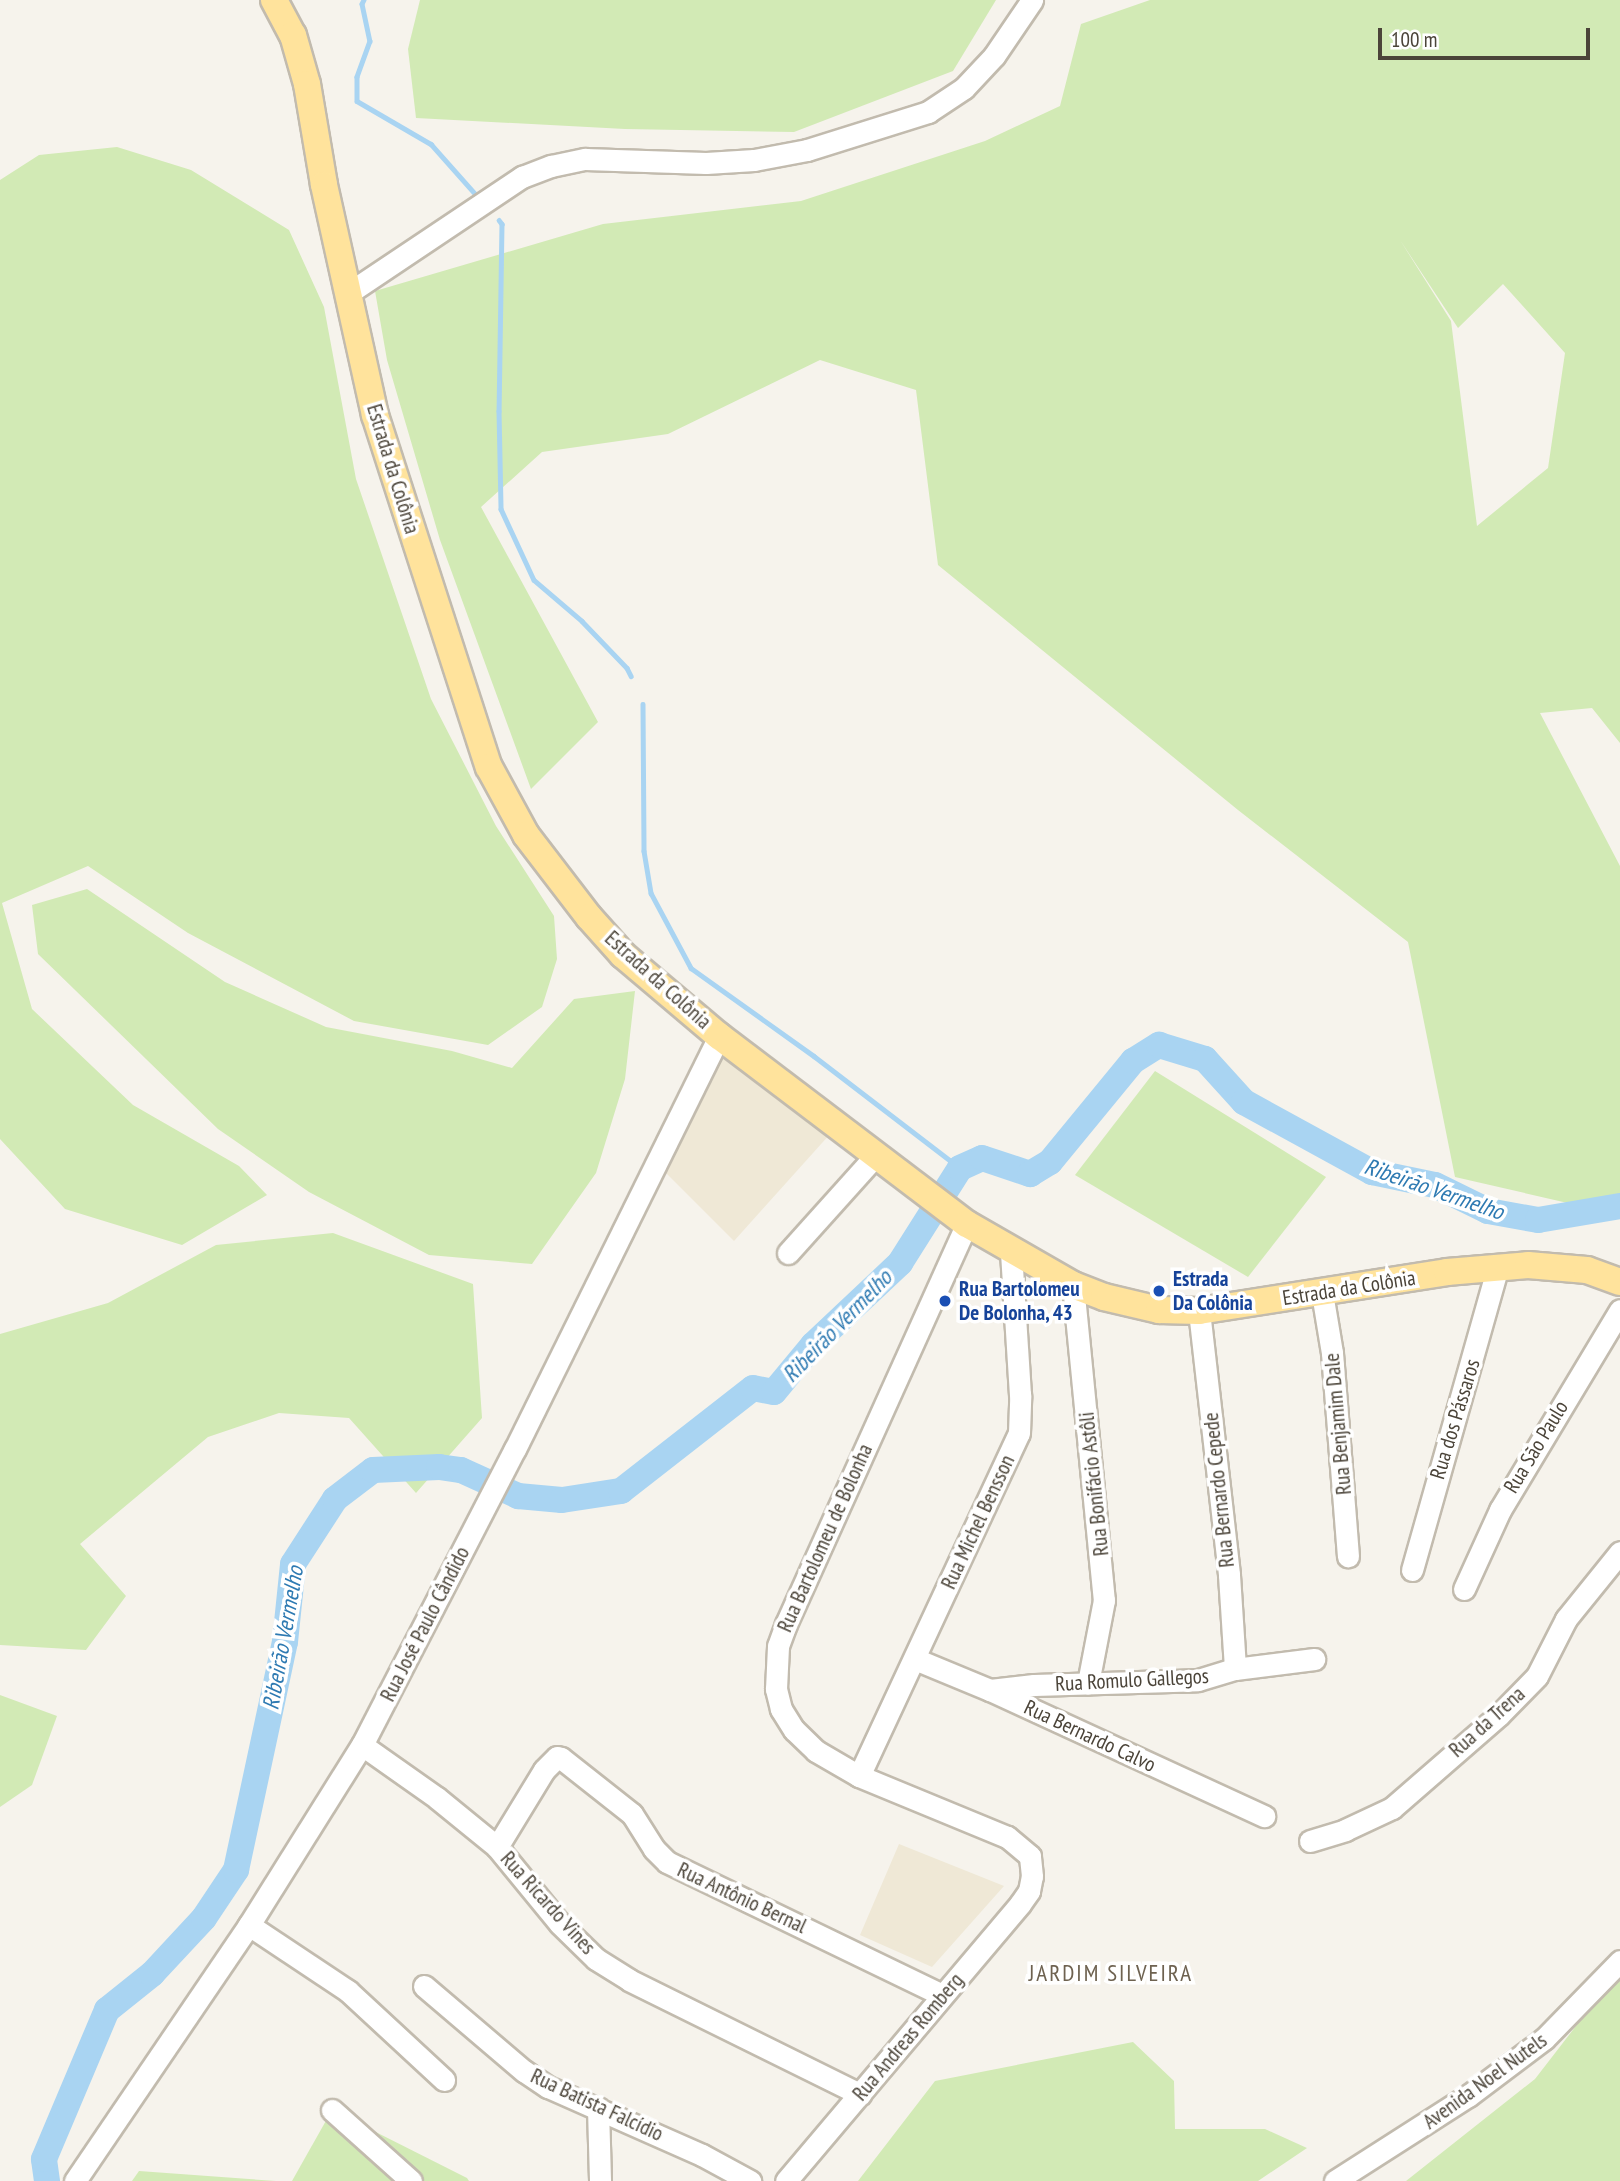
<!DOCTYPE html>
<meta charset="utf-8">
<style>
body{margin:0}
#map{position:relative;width:1620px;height:2181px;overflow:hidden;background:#f6f3ec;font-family:"PT Sans Narrow",sans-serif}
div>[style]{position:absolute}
.education>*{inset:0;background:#efe8d6}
.green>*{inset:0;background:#d2eab5}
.stream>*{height:4.5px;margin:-2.25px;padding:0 2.25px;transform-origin:2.25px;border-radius:2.25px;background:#a9d4f2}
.river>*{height:26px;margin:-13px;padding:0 13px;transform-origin:13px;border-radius:13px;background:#a9d4f2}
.roads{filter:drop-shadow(2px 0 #c2bbae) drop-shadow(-2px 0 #c2bbae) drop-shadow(0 2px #c2bbae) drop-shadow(0 -2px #c2bbae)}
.minor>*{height:21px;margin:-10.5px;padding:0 10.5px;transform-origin:10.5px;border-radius:10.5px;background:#fff}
.major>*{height:26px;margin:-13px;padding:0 13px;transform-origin:13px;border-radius:13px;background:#ffe39c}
.dots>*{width:19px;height:19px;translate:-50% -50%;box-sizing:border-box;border:4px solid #fff;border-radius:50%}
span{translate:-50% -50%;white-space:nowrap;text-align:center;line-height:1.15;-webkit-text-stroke:7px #fff;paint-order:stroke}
.street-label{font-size:21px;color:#4b4439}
.transit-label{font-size:21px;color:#164399;font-weight:700}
.left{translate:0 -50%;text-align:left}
.water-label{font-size:23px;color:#2e7ab2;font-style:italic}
.neighbourhood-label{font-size:23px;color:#6e6250;letter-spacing:2px}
.scale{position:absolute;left:1378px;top:28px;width:212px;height:32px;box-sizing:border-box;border:4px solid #4b4439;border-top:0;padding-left:9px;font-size:21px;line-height:24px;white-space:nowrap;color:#4b4439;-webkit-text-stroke:5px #fff;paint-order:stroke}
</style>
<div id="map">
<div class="education">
<div style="clip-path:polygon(720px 1056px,831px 1133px,734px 1241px,662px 1169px)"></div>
<div style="clip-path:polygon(899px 1844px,1004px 1886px,932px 1967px,860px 1935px)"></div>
</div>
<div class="green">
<div style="clip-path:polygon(420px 0,996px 0,953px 71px,794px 132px,625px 129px,416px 118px,408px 49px)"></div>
<div style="clip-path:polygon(evenodd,1150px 0,1620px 0,1620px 743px,1592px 708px,1540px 713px,1620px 866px,1620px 1215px,1455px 1177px,1408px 942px,1238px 810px,938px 565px,916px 390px,820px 360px,668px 434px,542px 452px,481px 507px,598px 722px,531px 789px,440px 540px,387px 360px,375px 291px,603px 224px,801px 201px,985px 141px,1060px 106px,1081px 24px,1150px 0,1400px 240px,1458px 328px,1503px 284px,1565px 353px,1548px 468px,1477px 526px,1451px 321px,1400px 240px)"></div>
<div style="clip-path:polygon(117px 147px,191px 170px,289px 230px,324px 307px,356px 479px,431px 699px,496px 826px,554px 916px,557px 959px,542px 1007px,488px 1045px,354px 1021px,188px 933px,88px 866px,2px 903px,32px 1009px,133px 1105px,239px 1166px,267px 1195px,182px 1245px,65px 1209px,0 1139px,0 180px,39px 155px)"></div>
<div style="clip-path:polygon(87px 889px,225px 982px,326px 1027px,452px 1051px,512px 1068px,574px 999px,635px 991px,625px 1079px,596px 1173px,532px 1264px,429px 1255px,309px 1192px,218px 1129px,38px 954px,32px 905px)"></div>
<div style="clip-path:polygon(1155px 1071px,1326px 1177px,1248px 1277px,1075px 1175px)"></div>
<div style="clip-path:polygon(333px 1233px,473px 1284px,482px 1418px,416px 1493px,349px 1418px,279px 1413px,208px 1437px,80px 1544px,126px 1596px,86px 1650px,0 1645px,0 1334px,108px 1303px,216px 1245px)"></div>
<div style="clip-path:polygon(0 1695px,57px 1716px,32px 1785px,0 1807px)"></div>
<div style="clip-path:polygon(1620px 1969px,1620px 2181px,1406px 2181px,1535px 2079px)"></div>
<div style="clip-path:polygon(1133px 2042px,1174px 2081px,1175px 2129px,1265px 2129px,1307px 2148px,1258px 2181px,858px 2181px,935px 2081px)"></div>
<div style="clip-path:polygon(332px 2110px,467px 2178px,469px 2181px,292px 2181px)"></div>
<div style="clip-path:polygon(139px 2171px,276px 2181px,132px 2181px)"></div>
</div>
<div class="stream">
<div style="left:364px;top:0;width:4px;rotate:117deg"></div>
<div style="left:362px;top:4px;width:38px;rotate:78deg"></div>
<div style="left:370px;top:41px;width:38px;rotate:110deg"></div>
<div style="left:357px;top:77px;width:24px;rotate:90deg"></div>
<div style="left:357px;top:101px;width:86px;rotate:30.2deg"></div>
<div style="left:431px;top:144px;width:71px;rotate:48.4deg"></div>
<div style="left:499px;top:220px;width:5px;rotate:53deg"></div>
<div style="left:502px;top:224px;width:187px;rotate:90.9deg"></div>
<div style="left:499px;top:411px;width:98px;rotate:88.8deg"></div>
<div style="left:501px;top:509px;width:78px;rotate:65.1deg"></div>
<div style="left:534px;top:580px;width:63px;rotate:40.5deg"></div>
<div style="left:582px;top:621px;width:65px;rotate:46.2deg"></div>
<div style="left:627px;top:668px;width:9px;rotate:63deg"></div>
<div style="left:643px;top:704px;width:147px;rotate:89.6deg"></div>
<div style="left:644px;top:851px;width:43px;rotate:80.5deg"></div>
<div style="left:651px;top:893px;width:85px;rotate:61.9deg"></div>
<div style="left:691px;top:968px;width:151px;rotate:35.6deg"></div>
<div style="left:814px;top:1056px;width:184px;rotate:37.5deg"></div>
</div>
<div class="river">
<div style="left:47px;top:2181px;width:22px;rotate:-98deg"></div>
<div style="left:44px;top:2159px;width:162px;rotate:-67.1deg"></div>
<div style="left:107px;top:2010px;width:58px;rotate:-38.7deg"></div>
<div style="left:152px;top:1974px;width:76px;rotate:-47.1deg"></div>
<div style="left:204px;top:1918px;width:58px;rotate:-56.3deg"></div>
<div style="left:236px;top:1870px;width:233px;rotate:-77.9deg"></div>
<div style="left:285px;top:1642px;width:78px;rotate:-84.1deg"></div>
<div style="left:293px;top:1564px;width:77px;rotate:-57.1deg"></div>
<div style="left:335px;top:1499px;width:48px;rotate:-37.3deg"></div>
<div style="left:373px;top:1470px;width:66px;rotate:-2.6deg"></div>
<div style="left:439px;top:1467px;width:22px;rotate:8deg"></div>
<div style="left:461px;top:1470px;width:63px;rotate:24.5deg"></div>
<div style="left:518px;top:1496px;width:44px;rotate:5.2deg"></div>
<div style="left:562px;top:1500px;width:60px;rotate:-8.7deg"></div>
<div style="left:621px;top:1491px;width:167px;rotate:-38deg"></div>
<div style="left:753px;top:1388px;width:21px;rotate:11deg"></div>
<div style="left:774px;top:1392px;width:61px;rotate:-50.3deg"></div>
<div style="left:813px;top:1345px;width:120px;rotate:-43.3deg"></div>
<div style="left:900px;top:1263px;width:112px;rotate:-57.7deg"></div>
<div style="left:960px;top:1168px;width:24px;rotate:-24deg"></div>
<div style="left:982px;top:1158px;width:51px;rotate:18.4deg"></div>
<div style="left:1030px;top:1174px;width:23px;rotate:-31deg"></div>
<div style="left:1050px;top:1162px;width:131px;rotate:-50.6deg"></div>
<div style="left:1133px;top:1061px;width:31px;rotate:-32deg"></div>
<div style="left:1159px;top:1045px;width:48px;rotate:16.9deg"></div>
<div style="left:1205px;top:1059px;width:58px;rotate:47.8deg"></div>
<div style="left:1244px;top:1102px;width:146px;rotate:28.7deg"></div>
<div style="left:1372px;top:1172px;width:64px;rotate:11.7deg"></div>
<div style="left:1435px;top:1185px;width:59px;rotate:26.1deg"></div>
<div style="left:1488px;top:1211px;width:51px;rotate:10.2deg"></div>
<div style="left:1538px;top:1220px;width:83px;rotate:-9.7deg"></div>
</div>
<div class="roads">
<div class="minor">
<div style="left:347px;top:294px;width:211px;rotate:-33.8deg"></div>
<div style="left:522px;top:177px;width:31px;rotate:-21deg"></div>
<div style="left:551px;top:166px;width:35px;rotate:-12deg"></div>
<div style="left:585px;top:159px;width:121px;rotate:1.9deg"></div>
<div style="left:706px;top:163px;width:48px;rotate:-3.6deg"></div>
<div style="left:754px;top:160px;width:54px;rotate:-10.7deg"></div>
<div style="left:807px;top:150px;width:127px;rotate:-17.4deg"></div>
<div style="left:928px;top:112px;width:43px;rotate:-33.7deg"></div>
<div style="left:964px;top:88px;width:44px;rotate:-46.8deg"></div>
<div style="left:994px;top:56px;width:68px;rotate:-55.8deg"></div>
<div style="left:788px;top:1253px;width:132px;rotate:-48.1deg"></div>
<div style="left:1073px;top:1285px;width:317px;rotate:84.4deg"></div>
<div style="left:1104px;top:1600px;width:85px;rotate:100.9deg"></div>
<div style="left:1322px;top:1293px;width:61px;rotate:80.5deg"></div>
<div style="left:1332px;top:1353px;width:204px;rotate:85.5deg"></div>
<div style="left:1199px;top:1311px;width:266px;rotate:83.5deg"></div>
<div style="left:1229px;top:1575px;width:94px;rotate:86.3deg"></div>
<div style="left:1412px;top:1570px;width:313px;rotate:-74.2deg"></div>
<div style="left:1464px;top:1589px;width:87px;rotate:-65.5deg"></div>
<div style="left:1500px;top:1510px;width:233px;rotate:-59deg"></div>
<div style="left:915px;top:1659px;width:81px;rotate:22.5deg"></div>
<div style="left:990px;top:1690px;width:302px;rotate:24.7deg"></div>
<div style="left:990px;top:1690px;width:44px;rotate:-6.5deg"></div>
<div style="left:1034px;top:1685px;width:164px;rotate:-1.7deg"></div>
<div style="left:1198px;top:1680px;width:39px;rotate:-17deg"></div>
<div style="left:1235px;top:1669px;width:80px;rotate:-7.2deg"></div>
<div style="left:362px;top:1745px;width:92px;rotate:35.2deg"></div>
<div style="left:437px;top:1798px;width:77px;rotate:39.2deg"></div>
<div style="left:497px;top:1847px;width:99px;rotate:50.7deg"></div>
<div style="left:560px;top:1924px;width:50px;rotate:44.2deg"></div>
<div style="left:596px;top:1959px;width:39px;rotate:32deg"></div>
<div style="left:629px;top:1980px;width:258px;rotate:26.3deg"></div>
<div style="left:859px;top:1776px;width:378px;rotate:-65deg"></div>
<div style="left:1019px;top:1433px;width:38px;rotate:-88deg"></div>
<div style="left:1020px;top:1395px;width:144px;rotate:-93.6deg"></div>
<div style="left:1310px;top:1841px;width:37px;rotate:-17deg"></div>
<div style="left:1345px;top:1830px;width:52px;rotate:-25.1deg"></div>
<div style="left:1392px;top:1808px;width:142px;rotate:-41deg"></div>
<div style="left:1499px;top:1715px;width:54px;rotate:-45.7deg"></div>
<div style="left:1537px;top:1676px;width:64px;rotate:-63deg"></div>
<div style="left:1566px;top:1619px;width:86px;rotate:-51.1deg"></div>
<div style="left:497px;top:1847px;width:90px;rotate:-58.6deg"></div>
<div style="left:544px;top:1770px;width:18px;rotate:-45deg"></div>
<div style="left:557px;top:1757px;width:4px;rotate:14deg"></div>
<div style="left:561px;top:1758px;width:90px;rotate:38.3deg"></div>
<div style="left:632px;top:1814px;width:41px;rotate:57.8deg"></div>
<div style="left:654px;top:1849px;width:18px;rotate:45deg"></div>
<div style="left:667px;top:1862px;width:305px;rotate:25.8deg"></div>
<div style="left:249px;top:1925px;width:119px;rotate:33.7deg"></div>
<div style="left:348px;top:1991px;width:131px;rotate:42.8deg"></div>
<div style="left:424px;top:1986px;width:131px;rotate:40.4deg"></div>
<div style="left:524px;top:2071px;width:29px;rotate:34deg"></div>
<div style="left:548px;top:2087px;width:168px;rotate:23.8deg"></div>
<div style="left:702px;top:2155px;width:55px;rotate:28.4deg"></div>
<div style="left:598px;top:2108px;width:73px;rotate:88.4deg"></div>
<div style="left:332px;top:2110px;width:106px;rotate:41.9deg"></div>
<div style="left:75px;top:2181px;width:310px;rotate:-55.8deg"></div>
<div style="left:249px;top:1925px;width:213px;rotate:-57.9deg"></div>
<div style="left:362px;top:1745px;width:333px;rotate:-62.7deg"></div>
<div style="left:515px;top:1449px;width:461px;rotate:-63.7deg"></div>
<div style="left:786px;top:2181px;width:363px;rotate:-49.8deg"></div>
<div style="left:1020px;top:1904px;width:16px;rotate:-55deg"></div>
<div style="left:1029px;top:1891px;width:15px;rotate:-79deg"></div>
<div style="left:1032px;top:1876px;width:20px;rotate:-96deg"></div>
<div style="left:1030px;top:1856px;width:30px;rotate:-140deg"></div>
<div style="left:1007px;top:1837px;width:160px;rotate:-157.6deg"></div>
<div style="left:859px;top:1776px;width:50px;rotate:-149.8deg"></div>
<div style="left:816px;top:1751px;width:30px;rotate:-136deg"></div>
<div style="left:794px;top:1730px;width:25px;rotate:-122deg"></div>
<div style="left:781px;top:1709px;width:21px;rotate:-104deg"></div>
<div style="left:776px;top:1689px;width:43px;rotate:-87.3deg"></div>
<div style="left:778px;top:1646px;width:23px;rotate:-70deg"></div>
<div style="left:786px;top:1624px;width:439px;rotate:-65.7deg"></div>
<div style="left:1335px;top:2181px;width:158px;rotate:-32.6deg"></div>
<div style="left:1468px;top:2096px;width:95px;rotate:-36.9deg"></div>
<div style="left:1544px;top:2039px;width:109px;rotate:-45.7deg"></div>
</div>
<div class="major">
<div style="left:274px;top:0;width:40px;rotate:62deg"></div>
<div style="left:293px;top:35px;width:51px;rotate:74.1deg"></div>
<div style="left:307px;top:84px;width:102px;rotate:80.4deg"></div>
<div style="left:324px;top:185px;width:236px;rotate:77.5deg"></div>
<div style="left:375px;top:415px;width:370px;rotate:72.1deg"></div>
<div style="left:489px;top:767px;width:77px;rotate:61.4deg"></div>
<div style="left:526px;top:835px;width:103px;rotate:52.5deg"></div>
<div style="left:589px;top:917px;width:51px;rotate:48.2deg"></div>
<div style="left:623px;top:955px;width:126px;rotate:40.2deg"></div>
<div style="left:719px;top:1036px;width:311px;rotate:37.2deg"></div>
<div style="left:967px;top:1224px;width:122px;rotate:29.9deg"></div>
<div style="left:1073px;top:1285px;width:33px;rotate:21deg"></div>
<div style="left:1104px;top:1297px;width:57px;rotate:13.3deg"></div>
<div style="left:1159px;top:1310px;width:40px;rotate:1.4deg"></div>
<div style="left:1199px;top:1311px;width:251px;rotate:-8.9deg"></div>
<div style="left:1447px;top:1272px;width:81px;rotate:-4.9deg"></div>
<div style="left:1528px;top:1265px;width:59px;rotate:4.8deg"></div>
<div style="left:1587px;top:1270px;width:35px;rotate:20deg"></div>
</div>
</div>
<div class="dots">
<div style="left:1159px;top:1291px;background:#1a4fb4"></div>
<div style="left:945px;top:1301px;background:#1a4fb4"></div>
</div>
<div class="street-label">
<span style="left:393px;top:469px;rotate:73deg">Estrada da Colônia</span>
<span style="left:658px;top:980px;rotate:42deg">Estrada da Colônia</span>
<span style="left:1349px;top:1288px;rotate:-9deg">Estrada da Colônia</span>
<span style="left:1455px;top:1419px;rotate:-73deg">Rua dos Pássaros</span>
<span style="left:1338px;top:1424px;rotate:-95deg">Rua Benjamim Dale</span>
<span style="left:1536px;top:1447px;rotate:-59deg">Rua São Paulo</span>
<span style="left:1094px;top:1484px;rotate:-96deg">Rua Bonifácio Astôli</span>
<span style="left:1219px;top:1490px;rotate:-96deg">Rua Bernardo Cepede</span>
<span style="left:978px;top:1522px;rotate:-65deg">Rua Michel Bensson</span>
<span style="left:825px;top:1538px;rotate:-66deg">Rua Bartolomeu de Bolonha</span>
<span style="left:425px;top:1624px;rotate:-63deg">Rua José Paulo Cândido</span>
<span style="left:1132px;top:1680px;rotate:-3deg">Rua Romulo Gallegos</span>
<span style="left:1487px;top:1722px;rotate:-42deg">Rua da Trena</span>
<span style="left:1090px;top:1736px;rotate:25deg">Rua Bernardo Calvo</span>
<span style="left:742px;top:1898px;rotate:25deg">Rua Antônio Bernal</span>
<span style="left:548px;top:1903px;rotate:48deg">Rua Ricardo Vines</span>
<span style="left:908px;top:2037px;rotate:-50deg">Rua Andreas Romberg</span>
<span style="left:1485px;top:2081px;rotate:-36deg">Avenida Noel Nutels</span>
<span style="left:597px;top:2105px;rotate:25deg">Rua Batista Falcídio</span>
</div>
<div class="transit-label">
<span class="left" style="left:1173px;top:1291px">Estrada<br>Da Colônia</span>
<span class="left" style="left:959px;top:1301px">Rua Bartolomeu<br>De Bolonha, 43</span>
</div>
<div class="water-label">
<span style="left:1434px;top:1189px;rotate:19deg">Ribeirão Vermelho</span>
<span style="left:837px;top:1326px;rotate:-46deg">Ribeirão Vermelho</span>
<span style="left:283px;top:1638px;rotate:-80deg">Ribeirão Vermelho</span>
</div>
<div class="neighbourhood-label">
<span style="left:1111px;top:1973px">JARDIM SILVEIRA</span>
</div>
<div class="scale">100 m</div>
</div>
